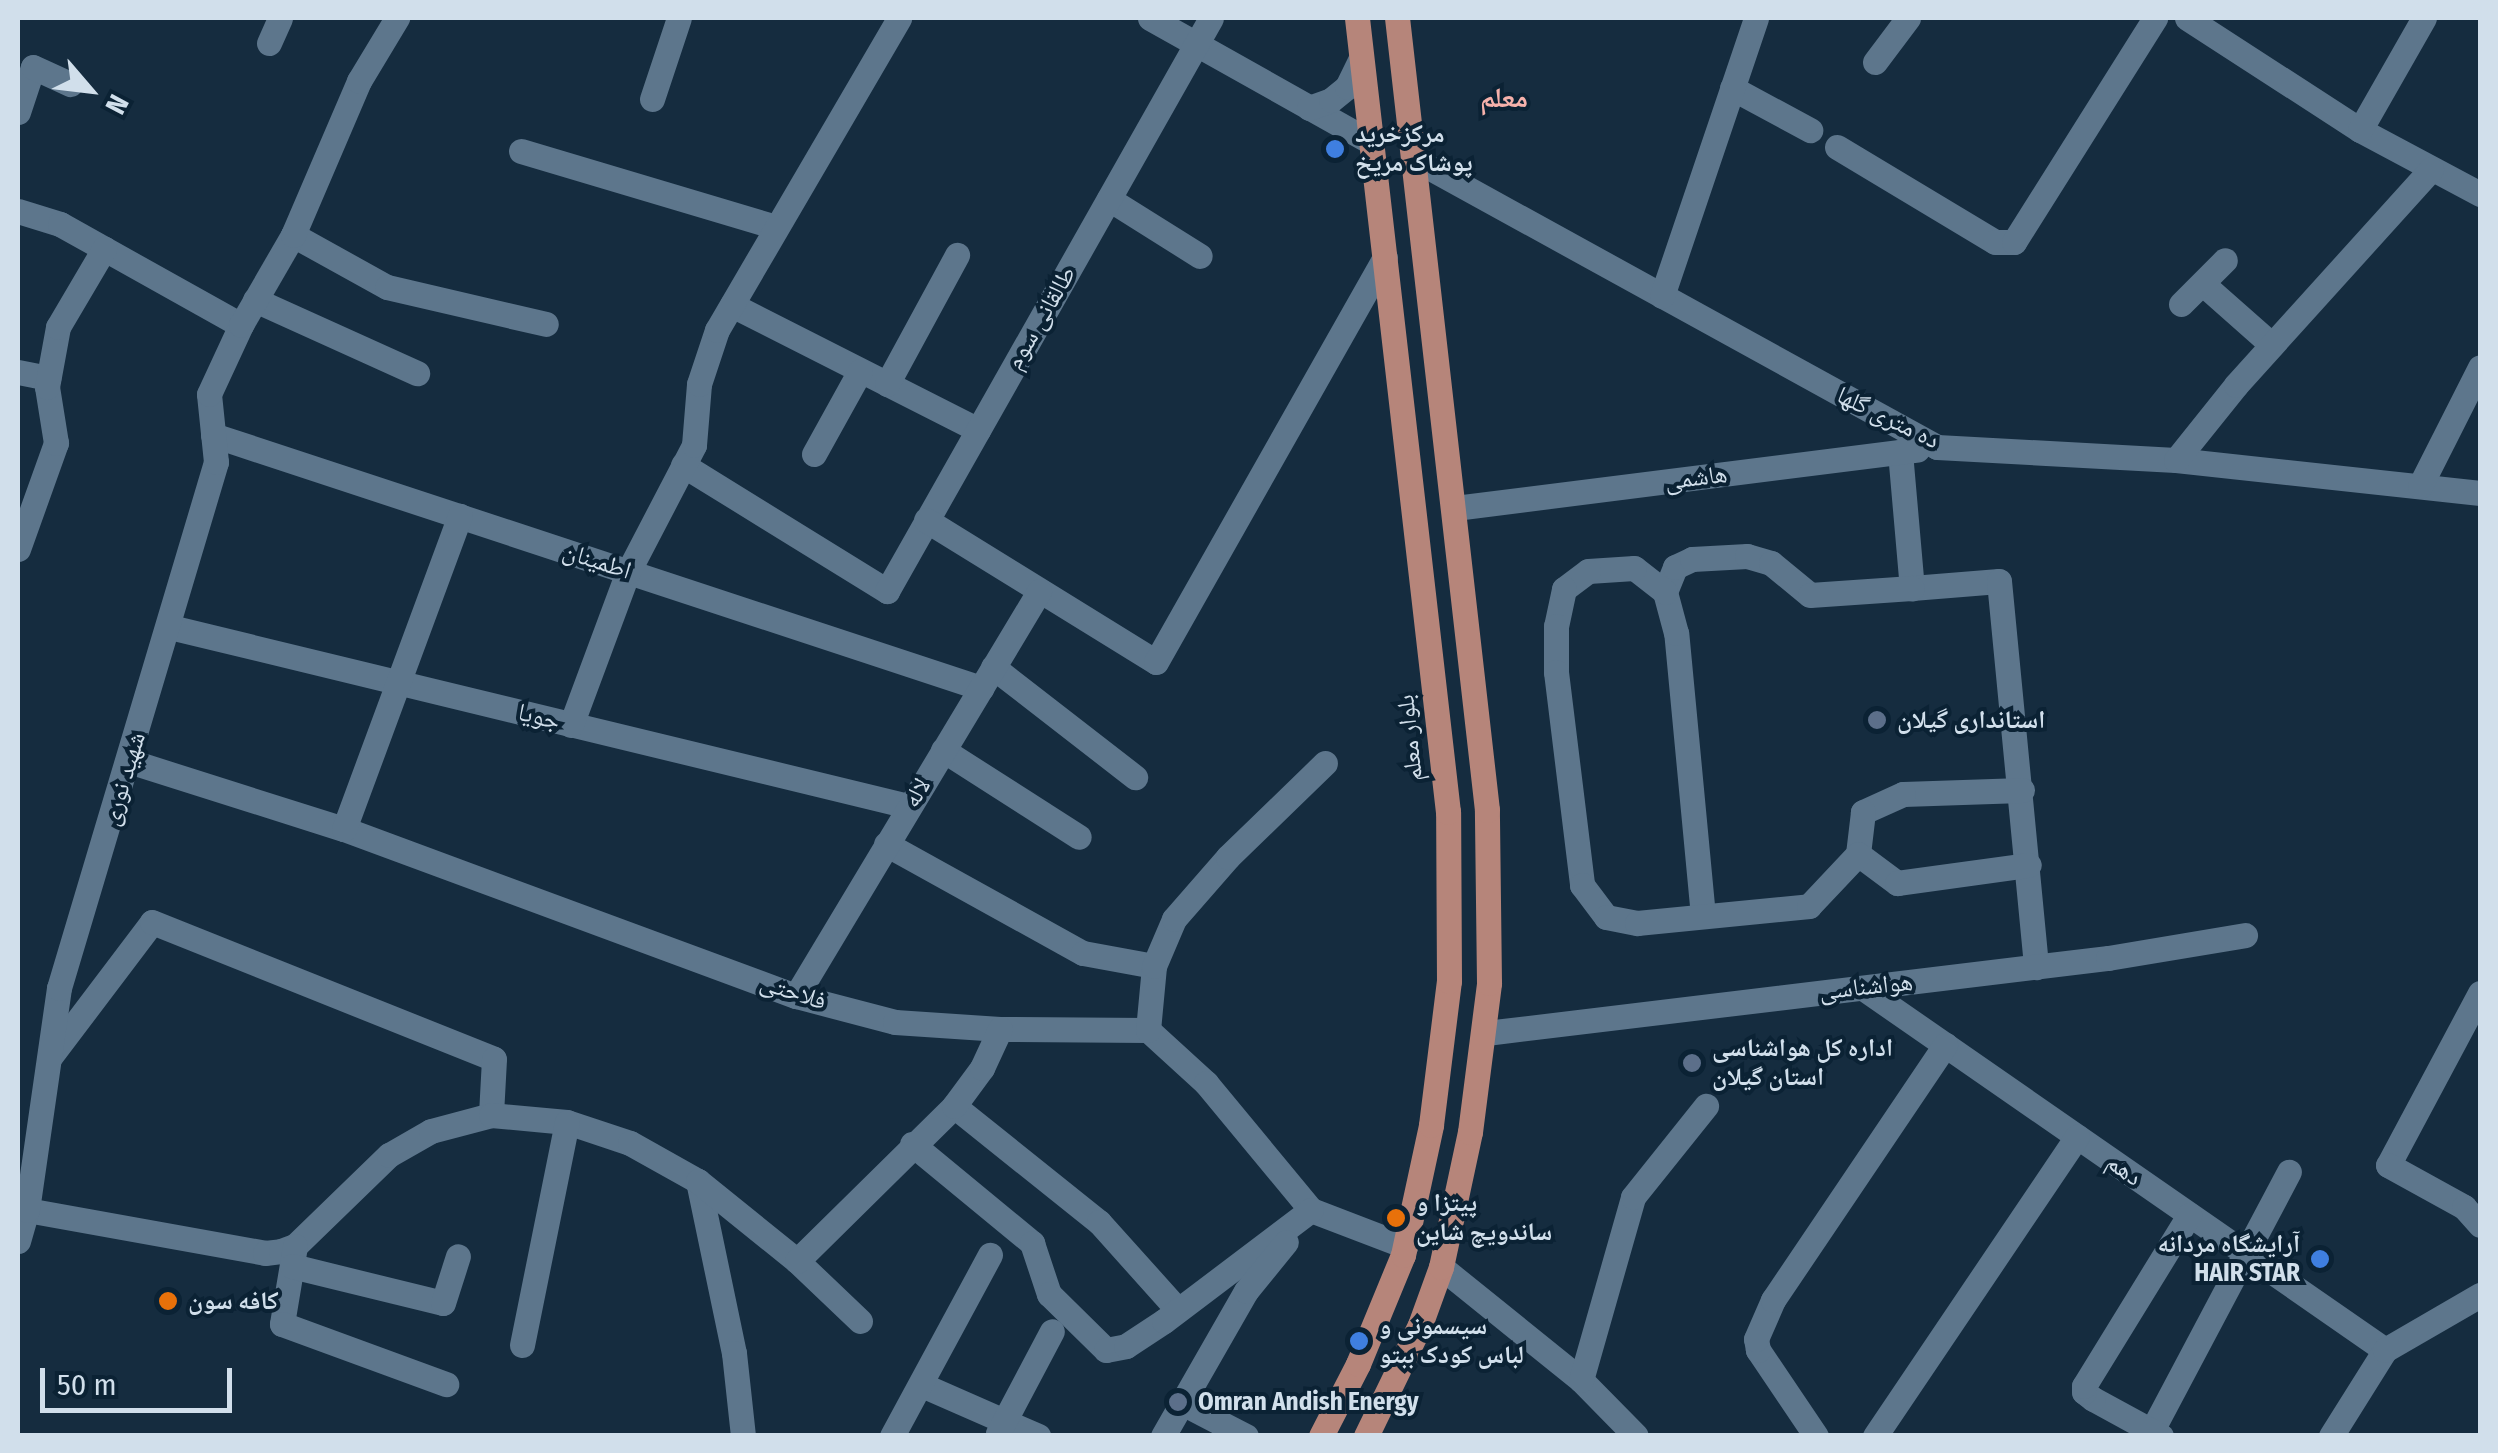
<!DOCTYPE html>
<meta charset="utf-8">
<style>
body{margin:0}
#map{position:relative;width:2498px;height:1453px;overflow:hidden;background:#152c3f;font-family:"Fira Sans Condensed","Noto Naskh Arabic",sans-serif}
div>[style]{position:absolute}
.minor>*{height:25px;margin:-12.5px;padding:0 12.5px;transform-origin:12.5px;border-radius:12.5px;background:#5d768c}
.major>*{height:25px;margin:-12.5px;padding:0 12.5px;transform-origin:12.5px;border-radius:12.5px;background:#b6857a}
.dots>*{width:28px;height:28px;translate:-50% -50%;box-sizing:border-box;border:5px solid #0b2234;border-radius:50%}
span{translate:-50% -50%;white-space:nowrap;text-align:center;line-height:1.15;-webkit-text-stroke:8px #0b2234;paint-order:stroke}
.poi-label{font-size:25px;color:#d1dfeb;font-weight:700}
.left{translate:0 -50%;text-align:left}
.right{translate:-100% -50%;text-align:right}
.street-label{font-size:25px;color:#d1dfeb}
.neighbourhood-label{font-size:28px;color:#f5b1ab;font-weight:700}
.frame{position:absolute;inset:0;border:20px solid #d1dfeb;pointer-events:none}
.north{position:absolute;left:40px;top:40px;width:100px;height:100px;-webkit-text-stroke:8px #0b2234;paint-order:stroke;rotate:118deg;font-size:28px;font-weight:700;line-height:40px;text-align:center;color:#d1dfeb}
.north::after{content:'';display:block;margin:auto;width:35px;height:45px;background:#d1dfeb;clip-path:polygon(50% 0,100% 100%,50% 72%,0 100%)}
.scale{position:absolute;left:40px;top:1368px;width:192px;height:45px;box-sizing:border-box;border:5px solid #d1dfeb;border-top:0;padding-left:12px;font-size:30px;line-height:35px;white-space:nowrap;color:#d1dfeb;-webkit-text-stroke:8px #0b2234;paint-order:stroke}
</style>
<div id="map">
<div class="minor">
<div style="left:1150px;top:18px;width:253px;rotate:29.3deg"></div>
<div style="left:2187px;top:18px;width:206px;rotate:32.9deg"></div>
<div style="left:2360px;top:130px;width:136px;rotate:28.1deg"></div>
<div style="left:269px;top:43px;width:27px;rotate:-66deg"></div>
<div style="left:1875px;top:62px;width:55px;rotate:-53.1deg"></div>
<div style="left:1732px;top:88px;width:89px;rotate:28.3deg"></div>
<div style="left:652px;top:99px;width:85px;rotate:-71.6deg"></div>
<div style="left:1309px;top:108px;width:23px;rotate:-20deg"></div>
<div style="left:1331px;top:100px;width:21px;rotate:-39deg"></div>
<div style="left:1347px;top:87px;width:32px;rotate:-64deg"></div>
<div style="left:18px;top:112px;width:47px;rotate:-71.6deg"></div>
<div style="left:33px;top:67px;width:41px;rotate:24.7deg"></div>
<div style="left:2360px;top:130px;width:129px;rotate:-60.3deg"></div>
<div style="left:1837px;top:147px;width:184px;rotate:31deg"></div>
<div style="left:1995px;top:242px;width:19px"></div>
<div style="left:2014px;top:242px;width:265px;rotate:-57.8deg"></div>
<div style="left:521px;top:151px;width:266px;rotate:16.6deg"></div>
<div style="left:1414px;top:159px;width:597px;rotate:28.84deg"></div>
<div style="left:1937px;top:447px;width:239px;rotate:3.1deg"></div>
<div style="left:2176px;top:460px;width:306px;rotate:6.2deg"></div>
<div style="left:1109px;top:199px;width:107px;rotate:32.1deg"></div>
<div style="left:18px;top:211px;width:44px;rotate:17.2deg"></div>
<div style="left:60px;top:224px;width:207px;rotate:29.2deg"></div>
<div style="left:293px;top:235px;width:107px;rotate:29deg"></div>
<div style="left:387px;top:287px;width:163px;rotate:13.1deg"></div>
<div style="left:2203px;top:284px;width:92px;rotate:41.5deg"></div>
<div style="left:1662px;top:296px;width:293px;rotate:-71.3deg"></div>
<div style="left:255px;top:300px;width:178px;rotate:24.3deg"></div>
<div style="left:2181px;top:304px;width:62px;rotate:-45deg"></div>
<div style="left:732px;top:305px;width:276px;rotate:26.9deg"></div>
<div style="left:18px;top:372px;width:31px;rotate:11deg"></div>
<div style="left:887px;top:384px;width:147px;rotate:-61.5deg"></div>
<div style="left:213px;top:435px;width:809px;rotate:18.23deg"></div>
<div style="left:1900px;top:452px;width:137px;rotate:85deg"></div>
<div style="left:1912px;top:588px;width:87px;rotate:-4.6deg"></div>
<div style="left:1999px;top:581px;width:388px;rotate:84.5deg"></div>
<div style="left:814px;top:454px;width:95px;rotate:-61deg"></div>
<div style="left:2176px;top:460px;width:96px;rotate:-51.3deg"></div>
<div style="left:2236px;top:385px;width:291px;rotate:-47.9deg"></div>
<div style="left:683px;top:465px;width:240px;rotate:31.7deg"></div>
<div style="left:887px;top:591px;width:658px;rotate:-60.51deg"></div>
<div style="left:2420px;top:486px;width:133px;rotate:-63.2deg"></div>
<div style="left:1455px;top:508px;width:466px;rotate:-7.2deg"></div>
<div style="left:926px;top:520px;width:270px;rotate:31.7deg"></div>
<div style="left:1156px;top:662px;width:465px;rotate:-60.5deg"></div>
<div style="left:18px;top:549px;width:113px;rotate:-70.3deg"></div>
<div style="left:56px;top:443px;width:57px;rotate:-99.1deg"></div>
<div style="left:47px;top:387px;width:61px;rotate:-79.6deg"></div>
<div style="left:58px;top:327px;width:91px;rotate:-59.5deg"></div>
<div style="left:1665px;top:592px;width:27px;rotate:-68deg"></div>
<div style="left:1675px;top:567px;width:19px;rotate:-25deg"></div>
<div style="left:1692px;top:559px;width:55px;rotate:-3.1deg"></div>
<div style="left:1747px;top:556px;width:25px;rotate:16deg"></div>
<div style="left:1771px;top:563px;width:50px;rotate:39.4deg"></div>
<div style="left:1810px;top:595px;width:102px;rotate:-3.9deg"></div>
<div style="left:170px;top:627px;width:759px;rotate:13.63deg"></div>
<div style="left:993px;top:667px;width:180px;rotate:37.8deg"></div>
<div style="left:571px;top:725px;width:163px;rotate:-69.6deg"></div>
<div style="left:628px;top:572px;width:143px;rotate:-62.5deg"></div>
<div style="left:694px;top:445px;width:61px;rotate:-85.3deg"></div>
<div style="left:699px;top:384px;width:57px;rotate:-71.6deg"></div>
<div style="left:717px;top:330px;width:361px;rotate:-59.7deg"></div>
<div style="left:943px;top:750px;width:161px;rotate:32.6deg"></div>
<div style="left:129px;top:761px;width:225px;rotate:17.6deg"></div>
<div style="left:344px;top:829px;width:482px;rotate:20.3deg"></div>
<div style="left:796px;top:996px;width:102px;rotate:14.7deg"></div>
<div style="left:895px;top:1022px;width:105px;rotate:3.8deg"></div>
<div style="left:1000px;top:1029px;width:148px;rotate:0.4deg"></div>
<div style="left:1148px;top:1030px;width:79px;rotate:42.4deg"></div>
<div style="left:1206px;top:1083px;width:165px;rotate:50.4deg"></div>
<div style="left:1311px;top:1210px;width:101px;rotate:21deg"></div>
<div style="left:2022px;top:790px;width:119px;rotate:178.1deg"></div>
<div style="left:1903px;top:794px;width:44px;rotate:155.8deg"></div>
<div style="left:1863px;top:812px;width:42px;rotate:96.8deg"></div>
<div style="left:1858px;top:854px;width:49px;rotate:36.6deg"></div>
<div style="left:1897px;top:883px;width:133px;rotate:-7.8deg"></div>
<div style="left:344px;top:829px;width:334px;rotate:-69.7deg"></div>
<div style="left:886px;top:844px;width:225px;rotate:29deg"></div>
<div style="left:1083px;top:953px;width:72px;rotate:10.4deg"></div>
<div style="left:1703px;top:916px;width:284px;rotate:-95.4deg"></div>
<div style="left:1676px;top:633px;width:42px;rotate:-105deg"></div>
<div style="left:1665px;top:592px;width:39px;rotate:-142deg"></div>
<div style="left:1634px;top:568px;width:46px;rotate:176.3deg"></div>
<div style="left:1588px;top:571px;width:30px;rotate:143deg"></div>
<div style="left:1564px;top:589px;width:38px;rotate:102deg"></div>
<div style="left:1556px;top:626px;width:46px;rotate:90deg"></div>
<div style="left:1556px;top:672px;width:215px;rotate:83deg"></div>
<div style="left:1582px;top:885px;width:40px;rotate:53deg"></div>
<div style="left:1606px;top:917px;width:32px;rotate:11deg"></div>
<div style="left:1637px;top:923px;width:173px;rotate:-5.6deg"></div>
<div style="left:1809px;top:906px;width:71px;rotate:-46.7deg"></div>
<div style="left:1863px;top:988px;width:635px;rotate:34.74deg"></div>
<div style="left:2480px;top:993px;width:195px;rotate:118.1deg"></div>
<div style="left:2388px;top:1165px;width:87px;rotate:28.9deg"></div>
<div style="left:2464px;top:1207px;width:24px;rotate:48deg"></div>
<div style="left:796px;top:996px;width:472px;rotate:-59deg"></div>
<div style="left:1148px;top:1030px;width:64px;rotate:-84.6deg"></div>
<div style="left:1154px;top:966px;width:51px;rotate:-66.9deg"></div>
<div style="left:1174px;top:919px;width:82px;rotate:-48.9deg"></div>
<div style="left:1228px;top:857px;width:135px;rotate:-44.1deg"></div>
<div style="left:1486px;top:1033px;width:627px;rotate:-6.88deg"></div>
<div style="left:2108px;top:958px;width:139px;rotate:-9.5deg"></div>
<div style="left:50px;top:1057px;width:169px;rotate:-52.9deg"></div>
<div style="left:152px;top:922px;width:368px;rotate:21.8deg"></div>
<div style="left:494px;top:1059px;width:56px;rotate:93.1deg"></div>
<div style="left:954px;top:1106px;width:186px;rotate:38.7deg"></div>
<div style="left:1099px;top:1222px;width:118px;rotate:48.1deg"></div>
<div style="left:912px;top:1144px;width:156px;rotate:39.5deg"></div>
<div style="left:1032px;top:1243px;width:54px;rotate:71.6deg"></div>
<div style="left:1049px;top:1294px;width:80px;rotate:44.5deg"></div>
<div style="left:1106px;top:1350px;width:20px;rotate:-11deg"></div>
<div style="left:1126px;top:1346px;width:45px;rotate:-33.3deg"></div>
<div style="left:1164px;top:1321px;width:184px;rotate:-37.1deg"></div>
<div style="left:698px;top:1181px;width:176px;rotate:78.2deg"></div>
<div style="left:734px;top:1353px;width:83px;rotate:83.8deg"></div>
<div style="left:18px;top:1212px;width:9px;rotate:-13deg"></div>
<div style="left:27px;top:1210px;width:242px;rotate:10.2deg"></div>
<div style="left:265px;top:1253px;width:16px;rotate:-7deg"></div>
<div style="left:281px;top:1251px;width:15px;rotate:-20deg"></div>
<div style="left:295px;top:1246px;width:131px;rotate:-44.1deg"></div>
<div style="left:389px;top:1155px;width:48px;rotate:-29.7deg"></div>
<div style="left:431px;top:1131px;width:62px;rotate:-14.9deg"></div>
<div style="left:491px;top:1115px;width:76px;rotate:5.3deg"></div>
<div style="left:567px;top:1122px;width:66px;rotate:18.4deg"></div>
<div style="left:630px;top:1143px;width:78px;rotate:29.2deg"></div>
<div style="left:698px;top:1181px;width:127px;rotate:38.9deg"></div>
<div style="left:797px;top:1261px;width:87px;rotate:43.6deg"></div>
<div style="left:18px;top:1241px;width:32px;rotate:-74deg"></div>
<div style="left:27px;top:1210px;width:224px;rotate:-81.8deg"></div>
<div style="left:59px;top:988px;width:549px;rotate:-73.38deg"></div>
<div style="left:216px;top:462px;width:68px;rotate:-95.9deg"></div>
<div style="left:209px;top:394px;width:76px;rotate:-65.1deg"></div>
<div style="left:241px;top:325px;width:104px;rotate:-60deg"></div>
<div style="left:293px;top:235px;width:168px;rotate:-66.8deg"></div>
<div style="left:359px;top:81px;width:74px;rotate:-58.9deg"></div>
<div style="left:295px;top:1246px;width:79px;rotate:99.5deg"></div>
<div style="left:282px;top:1324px;width:175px;rotate:20.1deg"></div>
<div style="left:797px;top:1261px;width:221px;rotate:-44.6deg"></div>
<div style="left:954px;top:1106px;width:47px;rotate:-53.6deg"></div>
<div style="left:982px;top:1068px;width:43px;rotate:-65.2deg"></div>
<div style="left:292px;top:1266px;width:155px;rotate:13.8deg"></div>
<div style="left:443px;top:1303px;width:49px;rotate:-72.3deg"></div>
<div style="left:1441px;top:1267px;width:180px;rotate:38.9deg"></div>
<div style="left:1581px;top:1380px;width:78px;rotate:45.5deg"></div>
<div style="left:522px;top:1345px;width:227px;rotate:-78.6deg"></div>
<div style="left:1581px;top:1380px;width:190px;rotate:-74.1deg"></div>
<div style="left:1633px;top:1197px;width:117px;rotate:-51.3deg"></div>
<div style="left:922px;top:1385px;width:127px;rotate:23.7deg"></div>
<div style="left:1182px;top:1403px;width:72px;rotate:27.3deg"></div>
<div style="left:998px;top:1433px;width:115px;rotate:-62.1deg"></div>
<div style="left:892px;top:1436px;width:206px;rotate:-61.6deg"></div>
<div style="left:1163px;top:1436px;width:167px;rotate:-60.2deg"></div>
<div style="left:1246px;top:1291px;width:63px;rotate:-50.8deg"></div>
<div style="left:1816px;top:1436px;width:104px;rotate:-124deg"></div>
<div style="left:1758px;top:1350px;width:11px;rotate:-100deg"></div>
<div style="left:1756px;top:1339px;width:43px;rotate:-66.4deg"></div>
<div style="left:1773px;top:1300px;width:308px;rotate:-56deg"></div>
<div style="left:1875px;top:1436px;width:361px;rotate:-56deg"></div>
<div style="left:2149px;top:1436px;width:299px;rotate:-62.1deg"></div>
<div style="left:2161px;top:1436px;width:77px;rotate:-151.4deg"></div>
<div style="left:2093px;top:1399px;width:11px;rotate:-142deg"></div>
<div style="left:2084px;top:1392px;width:6px;rotate:-90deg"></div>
<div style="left:2084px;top:1386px;width:201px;rotate:-58.4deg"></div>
<div style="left:2331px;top:1436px;width:102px;rotate:-57.9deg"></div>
<div style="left:2385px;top:1350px;width:110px;rotate:-30.1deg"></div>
</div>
<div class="major">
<div style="left:1321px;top:1436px;width:81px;rotate:-62.8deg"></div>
<div style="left:1358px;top:1364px;width:118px;rotate:-67.6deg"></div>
<div style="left:1403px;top:1255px;width:133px;rotate:-77.8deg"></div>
<div style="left:1431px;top:1125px;width:145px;rotate:-82.9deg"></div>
<div style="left:1449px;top:981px;width:169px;rotate:-90.3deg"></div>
<div style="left:1448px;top:812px;width:799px;rotate:-96.54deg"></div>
<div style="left:1366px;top:1436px;width:123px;rotate:-64.1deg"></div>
<div style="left:1420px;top:1325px;width:62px;rotate:-70.1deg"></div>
<div style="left:1441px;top:1267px;width:138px;rotate:-77.9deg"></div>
<div style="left:1470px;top:1132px;width:150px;rotate:-82.7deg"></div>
<div style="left:1489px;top:983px;width:173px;rotate:-90.7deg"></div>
<div style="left:1487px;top:810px;width:797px;rotate:-96.48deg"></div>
</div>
<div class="dots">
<div style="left:1335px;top:149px;background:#3f7fe0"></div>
<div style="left:1877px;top:720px;background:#5c6f8a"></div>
<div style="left:1692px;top:1063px;background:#5c6f8a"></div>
<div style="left:1396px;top:1218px;background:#e8710a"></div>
<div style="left:2320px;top:1259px;background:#3f7fe0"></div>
<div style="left:168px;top:1301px;background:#e8710a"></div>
<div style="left:1359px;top:1341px;background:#3f7fe0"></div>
<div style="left:1178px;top:1402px;background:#5c6f8a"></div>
</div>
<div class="poi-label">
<span class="left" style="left:1355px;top:149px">مرکزخرید<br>پوشاک مریخ</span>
<span class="left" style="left:1897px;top:720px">استانداری گیلان</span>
<span class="left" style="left:1712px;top:1063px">اداره کل هواشناسی<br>استان گیلان</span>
<span class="left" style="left:1416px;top:1218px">پیتزا و<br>ساندویچ شاین</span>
<span class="right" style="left:2300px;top:1259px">آرایشگاه مردانه<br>HAIR STAR</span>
<span class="left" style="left:188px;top:1301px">کافه سون</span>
<span class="left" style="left:1379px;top:1341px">سیسمونی و<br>لباس کودک ببتو</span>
<span class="left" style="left:1198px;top:1402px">Omran Andish Energy</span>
</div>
<div class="street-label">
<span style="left:1041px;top:318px;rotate:-60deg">طالقانی سوم</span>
<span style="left:1888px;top:418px;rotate:26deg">ده متری گلها</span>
<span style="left:1696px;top:478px;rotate:-7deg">هاشمی</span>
<span style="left:597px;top:561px;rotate:18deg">اطمینان</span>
<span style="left:539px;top:717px;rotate:14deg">جویا</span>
<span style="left:1410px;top:738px;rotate:-96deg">بلوار معلم</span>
<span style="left:124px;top:779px;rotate:-73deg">شهید نوری</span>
<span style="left:917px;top:793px;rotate:-59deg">لاله</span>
<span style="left:1866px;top:987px;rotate:-6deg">هواشناسی</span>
<span style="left:793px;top:992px;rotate:18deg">فلاحتی</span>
<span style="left:2124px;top:1170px;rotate:35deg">دهم</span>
</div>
<div class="neighbourhood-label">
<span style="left:1504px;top:98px">معلم</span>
</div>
<div class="frame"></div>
<div class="north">N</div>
<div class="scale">50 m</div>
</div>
